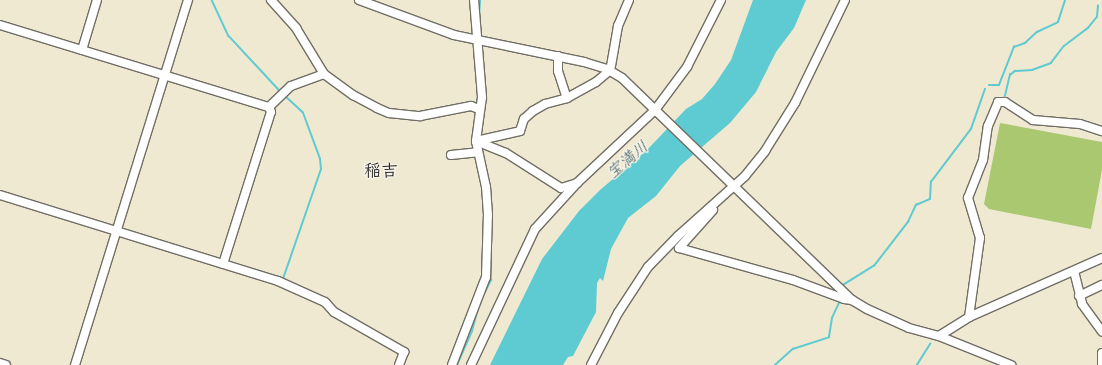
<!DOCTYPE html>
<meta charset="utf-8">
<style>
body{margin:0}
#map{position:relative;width:1102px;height:365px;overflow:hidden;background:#f0e9d2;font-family:"Patrick Hand","Klee One",sans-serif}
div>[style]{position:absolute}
.green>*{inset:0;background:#a9c86f}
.water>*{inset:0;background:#5dcbd1}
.stream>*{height:1.5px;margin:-0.75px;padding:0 0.75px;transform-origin:0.75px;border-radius:0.75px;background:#5dcbd1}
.roads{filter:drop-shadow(1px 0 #706e65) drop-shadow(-1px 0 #706e65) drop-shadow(0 1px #706e65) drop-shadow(0 -1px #706e65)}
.minor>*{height:8px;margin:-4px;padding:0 4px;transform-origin:4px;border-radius:4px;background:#fff}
span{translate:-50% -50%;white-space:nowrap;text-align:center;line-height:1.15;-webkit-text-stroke:3px #f7f3e8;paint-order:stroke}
.water-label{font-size:16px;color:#3a5b5d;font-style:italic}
.quarter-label{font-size:17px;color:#2b2b2b;font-weight:700}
</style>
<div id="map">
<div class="green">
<div style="clip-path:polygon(1000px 123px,1102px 142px,1102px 170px,1091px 229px,989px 209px,984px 204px)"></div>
</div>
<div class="water">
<div style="clip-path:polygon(753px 0,806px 0,794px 28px,776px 52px,756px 92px,730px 123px,680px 166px,656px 196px,628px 218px,611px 249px,603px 281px,600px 278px,597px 283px,596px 312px,573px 356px,568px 357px,563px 365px,490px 365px,542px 259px,579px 211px,600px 190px,647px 150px,686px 109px,702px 99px,715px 84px,731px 60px)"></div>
</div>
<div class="stream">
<div style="left:212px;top:0;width:40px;rotate:65deg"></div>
<div style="left:229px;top:36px;width:76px;rotate:47.1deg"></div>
<div style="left:479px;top:16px;width:16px;rotate:-86deg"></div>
<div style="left:989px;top:85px;width:10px"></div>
<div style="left:999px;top:85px;width:41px;rotate:-68.5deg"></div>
<div style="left:1014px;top:47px;width:12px;rotate:-20deg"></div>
<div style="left:1025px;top:43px;width:16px;rotate:-43deg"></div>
<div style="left:1037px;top:32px;width:23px;rotate:-25deg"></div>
<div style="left:1058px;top:22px;width:23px;rotate:-72deg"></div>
<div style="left:1005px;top:96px;width:22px;rotate:-77deg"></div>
<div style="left:1010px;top:75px;width:6px;rotate:-39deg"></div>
<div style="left:1015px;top:71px;width:17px;rotate:-3deg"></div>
<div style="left:1032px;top:70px;width:20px;rotate:-20deg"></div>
<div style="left:1051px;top:63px;width:21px;rotate:-53deg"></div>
<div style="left:1064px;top:46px;width:30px;rotate:-37deg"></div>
<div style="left:1088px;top:28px;width:14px;rotate:-51deg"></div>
<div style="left:1097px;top:17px;width:11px;rotate:-85deg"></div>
<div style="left:283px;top:279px;width:116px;rotate:-70.9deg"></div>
<div style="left:321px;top:169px;width:10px;rotate:-96deg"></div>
<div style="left:320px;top:159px;width:49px;rotate:-110.3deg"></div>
<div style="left:303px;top:113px;width:25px;rotate:-137deg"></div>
<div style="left:843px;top:285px;width:36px;rotate:-32deg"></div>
<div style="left:874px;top:266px;width:56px;rotate:-52.3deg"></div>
<div style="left:908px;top:222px;width:19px;rotate:-65deg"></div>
<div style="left:916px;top:205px;width:15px;rotate:-23deg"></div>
<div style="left:930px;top:199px;width:17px;rotate:-87deg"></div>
<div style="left:931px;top:182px;width:66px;rotate:-53deg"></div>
<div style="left:971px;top:129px;width:42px;rotate:-70.7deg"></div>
<div style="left:482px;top:298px;width:20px;rotate:-63deg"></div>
<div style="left:491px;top:280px;width:84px;rotate:-90.7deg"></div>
<div style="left:457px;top:365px;width:37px;rotate:-66deg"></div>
<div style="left:472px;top:331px;width:27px;rotate:-75deg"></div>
<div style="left:775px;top:365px;width:24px;rotate:-42deg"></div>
<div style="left:793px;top:349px;width:38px;rotate:-18deg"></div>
<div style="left:829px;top:337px;width:19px;rotate:-81deg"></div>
<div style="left:832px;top:318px;width:19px;rotate:-65deg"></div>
<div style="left:917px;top:365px;width:25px;rotate:-58deg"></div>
</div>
<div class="roads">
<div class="minor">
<div style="left:271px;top:0;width:38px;rotate:48deg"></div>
<div style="left:296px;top:28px;width:54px;rotate:58.7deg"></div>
<div style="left:324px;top:74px;width:36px;rotate:36deg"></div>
<div style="left:353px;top:95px;width:27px;rotate:28deg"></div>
<div style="left:377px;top:108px;width:13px;rotate:23deg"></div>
<div style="left:389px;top:113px;width:31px;rotate:6deg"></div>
<div style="left:420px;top:116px;width:52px;rotate:-11.1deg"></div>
<div style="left:471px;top:106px;width:9px;rotate:21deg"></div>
<div style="left:359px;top:0;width:101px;rotate:20.2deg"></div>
<div style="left:454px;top:35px;width:133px;rotate:11.7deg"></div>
<div style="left:584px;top:62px;width:24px;rotate:17deg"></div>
<div style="left:607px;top:69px;width:17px;rotate:31deg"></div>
<div style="left:622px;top:78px;width:320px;rotate:44deg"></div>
<div style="left:852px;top:300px;width:17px;rotate:31deg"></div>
<div style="left:867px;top:309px;width:46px;rotate:24.3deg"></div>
<div style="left:909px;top:328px;width:31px;rotate:15deg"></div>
<div style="left:939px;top:336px;width:78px;rotate:21.9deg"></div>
<div style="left:0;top:25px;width:281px;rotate:17deg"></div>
<div style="left:269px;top:107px;width:30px;rotate:-44deg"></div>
<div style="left:291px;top:86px;width:35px;rotate:-20deg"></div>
<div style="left:82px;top:50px;width:52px;rotate:-73.3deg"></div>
<div style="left:558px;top:56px;width:15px;rotate:90deg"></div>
<div style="left:558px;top:71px;width:28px;rotate:72deg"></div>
<div style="left:611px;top:66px;width:41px;rotate:-80.1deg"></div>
<div style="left:618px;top:26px;width:28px;rotate:-67deg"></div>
<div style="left:476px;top:141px;width:45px;rotate:-12.8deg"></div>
<div style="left:520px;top:131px;width:13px;rotate:-72deg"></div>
<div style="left:524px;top:119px;width:12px;rotate:-42deg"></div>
<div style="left:533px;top:111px;width:14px;rotate:-30deg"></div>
<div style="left:545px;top:104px;width:23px;rotate:-15deg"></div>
<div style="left:567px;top:98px;width:33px;rotate:-29deg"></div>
<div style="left:596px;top:82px;width:16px;rotate:-40deg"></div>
<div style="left:476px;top:141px;width:32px;rotate:22deg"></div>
<div style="left:506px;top:153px;width:65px;rotate:32.5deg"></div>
<div style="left:561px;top:188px;width:17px;rotate:-17deg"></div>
<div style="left:451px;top:155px;width:27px;rotate:-6deg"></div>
<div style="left:0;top:195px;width:291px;rotate:17.2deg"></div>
<div style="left:278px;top:281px;width:51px;rotate:24.1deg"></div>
<div style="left:325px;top:302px;width:13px;rotate:48deg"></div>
<div style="left:334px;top:312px;width:81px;rotate:29.7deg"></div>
<div style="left:404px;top:352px;width:14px;rotate:111deg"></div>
<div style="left:713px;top:210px;width:51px;rotate:131.8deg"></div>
<div style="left:679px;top:248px;width:118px;rotate:15.7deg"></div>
<div style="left:793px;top:280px;width:54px;rotate:20.4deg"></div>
<div style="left:844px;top:299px;width:8px;rotate:7deg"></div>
<div style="left:223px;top:264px;width:159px;rotate:-72.5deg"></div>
<div style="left:271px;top:112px;width:5px;rotate:-112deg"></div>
<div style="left:1074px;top:271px;width:34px;rotate:76deg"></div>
<div style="left:1082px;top:304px;width:34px;rotate:54deg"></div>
<div style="left:1079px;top:296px;width:25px;rotate:-26deg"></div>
<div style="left:969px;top:317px;width:80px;rotate:-82.1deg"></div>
<div style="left:980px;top:238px;width:42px;rotate:-106.7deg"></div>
<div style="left:968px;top:198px;width:41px;rotate:-68.5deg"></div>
<div style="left:983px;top:160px;width:34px;rotate:-82deg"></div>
<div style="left:988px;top:126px;width:26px;rotate:-67deg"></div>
<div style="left:998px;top:102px;width:7px"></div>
<div style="left:1005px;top:102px;width:33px;rotate:33deg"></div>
<div style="left:1033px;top:120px;width:47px;rotate:4.9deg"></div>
<div style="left:1080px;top:124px;width:23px;rotate:18deg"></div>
<div style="left:939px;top:336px;width:36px;rotate:-32deg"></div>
<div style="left:969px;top:317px;width:145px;rotate:-23.9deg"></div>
<div style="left:0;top:363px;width:6px;rotate:18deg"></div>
<div style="left:75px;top:365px;width:382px;rotate:-72.8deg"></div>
<div style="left:452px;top:365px;width:94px;rotate:-68.9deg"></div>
<div style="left:486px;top:277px;width:62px;rotate:-88.2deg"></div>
<div style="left:488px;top:215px;width:28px;rotate:-94deg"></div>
<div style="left:486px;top:187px;width:47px;rotate:-102.3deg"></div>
<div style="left:476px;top:141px;width:44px;rotate:-82.2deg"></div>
<div style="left:482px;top:97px;width:97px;rotate:-94.7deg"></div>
<div style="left:471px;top:365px;width:150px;rotate:-64.8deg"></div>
<div style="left:535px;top:229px;width:62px;rotate:-47.6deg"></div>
<div style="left:577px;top:183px;width:107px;rotate:-43.1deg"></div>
<div style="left:655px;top:110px;width:54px;rotate:-53.3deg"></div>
<div style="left:687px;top:67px;width:75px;rotate:-63.1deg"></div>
<div style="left:591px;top:365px;width:59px;rotate:-62.6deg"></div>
<div style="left:618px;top:313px;width:55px;rotate:-56.9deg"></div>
<div style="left:648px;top:267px;width:43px;rotate:-45.9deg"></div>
<div style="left:678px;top:236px;width:90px;rotate:-41.8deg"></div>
<div style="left:745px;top:176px;width:32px;rotate:-51deg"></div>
<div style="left:765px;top:151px;width:57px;rotate:-58deg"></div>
<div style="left:795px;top:103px;width:114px;rotate:-64.1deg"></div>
<div style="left:1102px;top:365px;width:12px;rotate:-90deg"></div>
</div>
</div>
<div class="water-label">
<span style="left:627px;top:159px;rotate:-40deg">宝満川</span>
</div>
<div class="quarter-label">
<span style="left:381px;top:170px">稲吉</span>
</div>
</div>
